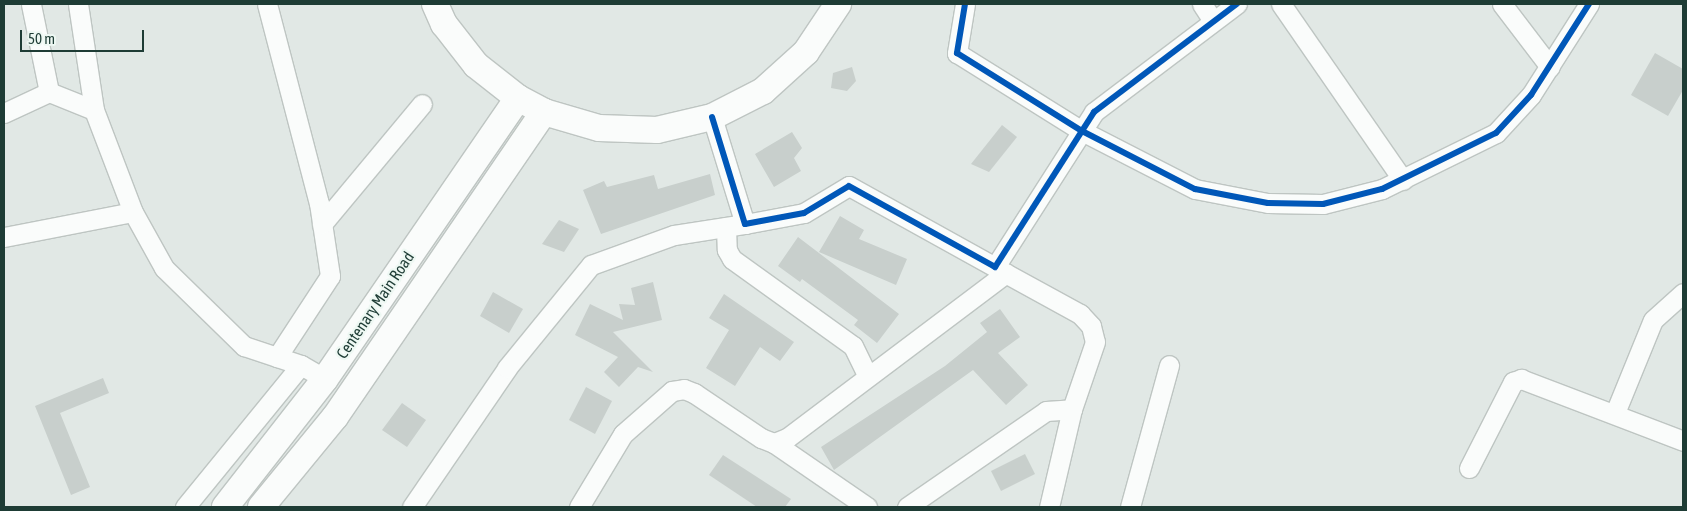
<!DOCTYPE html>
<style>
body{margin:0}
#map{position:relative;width:1687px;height:511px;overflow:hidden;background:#e1e8e5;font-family:"Asap Condensed",sans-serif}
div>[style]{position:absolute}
.building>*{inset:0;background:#c8cfcc}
.roads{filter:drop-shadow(1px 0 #bec5c2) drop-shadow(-1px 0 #bec5c2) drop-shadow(0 1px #bec5c2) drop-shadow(0 -1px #bec5c2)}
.street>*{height:19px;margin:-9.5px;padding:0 9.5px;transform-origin:9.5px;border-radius:9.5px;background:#fafcfb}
.secondary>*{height:26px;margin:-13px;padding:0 13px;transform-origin:13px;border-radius:13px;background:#fafcfb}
.cycleway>*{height:6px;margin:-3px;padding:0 3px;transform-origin:3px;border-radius:3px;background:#0057b8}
span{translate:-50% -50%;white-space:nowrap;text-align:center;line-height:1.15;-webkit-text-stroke:4.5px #eef8f3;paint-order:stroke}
.street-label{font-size:16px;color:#1e3c35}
.frame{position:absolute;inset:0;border:5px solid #1e3c35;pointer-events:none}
.scale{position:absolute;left:20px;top:30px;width:124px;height:22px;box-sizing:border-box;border:2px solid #1e3c35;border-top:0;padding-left:6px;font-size:15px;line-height:18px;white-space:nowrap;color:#1e3c35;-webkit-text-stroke:4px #eef8f3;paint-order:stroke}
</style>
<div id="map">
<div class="building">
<div style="clip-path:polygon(1655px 53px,1683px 69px,1683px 90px,1668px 116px,1631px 95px)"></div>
<div style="clip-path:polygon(852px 67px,856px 81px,847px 91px,831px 88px,833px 73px)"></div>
<div style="clip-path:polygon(1002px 125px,1017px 137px,989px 172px,971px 164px)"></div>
<div style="clip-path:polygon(792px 132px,802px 148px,794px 158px,801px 171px,774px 187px,755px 154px)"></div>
<div style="clip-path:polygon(710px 174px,715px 195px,601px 234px,583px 190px,604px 181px,607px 187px,654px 175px,658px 189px)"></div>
<div style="clip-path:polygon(840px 216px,864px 230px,859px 239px,907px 259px,896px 285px,819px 252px)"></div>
<div style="clip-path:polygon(559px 220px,579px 229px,564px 252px,542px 244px)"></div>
<div style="clip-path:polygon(798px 237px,899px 314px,877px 343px,854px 325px,858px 320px,802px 279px,800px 282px,778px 266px)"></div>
<div style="clip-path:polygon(653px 282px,662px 320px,613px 332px,653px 372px,638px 367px,619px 387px,604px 372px,618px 357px,575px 335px,590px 304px,623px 320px,619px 304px,635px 305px,631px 288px)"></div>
<div style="clip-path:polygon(493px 292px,523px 309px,509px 333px,480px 316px)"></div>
<div style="clip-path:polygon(724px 294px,794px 342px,780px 361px,760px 347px,735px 386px,706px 368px,729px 330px,709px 318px)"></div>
<div style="clip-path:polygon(1000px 309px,1020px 337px,998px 353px,1028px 385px,1006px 405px,973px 370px,834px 470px,821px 447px,945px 366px,987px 332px,980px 323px)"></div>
<div style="clip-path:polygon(103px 378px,109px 393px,60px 413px,90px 487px,71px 495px,35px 406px)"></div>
<div style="clip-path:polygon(586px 387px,612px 401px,595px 434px,569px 420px)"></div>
<div style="clip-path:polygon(402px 403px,426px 420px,407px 447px,382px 430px)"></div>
<div style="clip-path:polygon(1025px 454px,1035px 474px,1001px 491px,991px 471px)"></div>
<div style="clip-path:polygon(723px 455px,791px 499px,785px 507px,757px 507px,709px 475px)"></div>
</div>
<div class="roads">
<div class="street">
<div style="left:78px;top:4px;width:107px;rotate:81.4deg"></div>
<div style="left:267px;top:4px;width:206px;rotate:75.4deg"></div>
<div style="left:319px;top:203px;width:74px;rotate:81.4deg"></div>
<div style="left:330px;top:276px;width:97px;rotate:123.2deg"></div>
<div style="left:965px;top:4px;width:50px;rotate:99.3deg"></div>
<div style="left:957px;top:53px;width:147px;rotate:32deg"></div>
<div style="left:1082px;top:131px;width:127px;rotate:27.2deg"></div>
<div style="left:1195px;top:189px;width:74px;rotate:10.9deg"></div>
<div style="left:1268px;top:203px;width:55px;rotate:1deg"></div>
<div style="left:1323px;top:204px;width:61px;rotate:-14.3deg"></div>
<div style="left:1382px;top:189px;width:127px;rotate:-26.2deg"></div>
<div style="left:1496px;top:133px;width:52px;rotate:-47.4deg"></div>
<div style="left:1531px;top:95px;width:108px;rotate:-57.5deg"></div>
<div style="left:1202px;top:4px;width:20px;rotate:57deg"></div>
<div style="left:1281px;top:4px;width:214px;rotate:55.3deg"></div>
<div style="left:1502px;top:4px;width:79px;rotate:52.7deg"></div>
<div style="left:49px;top:92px;width:48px;rotate:21.8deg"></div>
<div style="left:94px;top:110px;width:109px;rotate:69.1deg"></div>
<div style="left:4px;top:113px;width:50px;rotate:-25deg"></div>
<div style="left:49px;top:92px;width:90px;rotate:-101.6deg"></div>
<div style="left:712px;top:117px;width:112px;rotate:72.9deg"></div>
<div style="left:745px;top:224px;width:60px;rotate:-10.6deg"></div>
<div style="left:804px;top:213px;width:52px;rotate:-31deg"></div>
<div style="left:849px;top:186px;width:167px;rotate:29deg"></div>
<div style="left:995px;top:267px;width:184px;rotate:-57.4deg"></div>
<div style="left:1094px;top:112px;width:179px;rotate:-37.1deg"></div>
<div style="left:322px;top:224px;width:156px;rotate:-50.2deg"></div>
<div style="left:726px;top:227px;width:23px;rotate:88deg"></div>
<div style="left:727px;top:250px;width:10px;rotate:61deg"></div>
<div style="left:732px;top:259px;width:149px;rotate:35.7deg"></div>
<div style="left:853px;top:346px;width:32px;rotate:64deg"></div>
<div style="left:4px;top:237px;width:131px;rotate:-11deg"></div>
<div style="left:133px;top:212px;width:64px;rotate:61deg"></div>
<div style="left:164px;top:268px;width:112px;rotate:44.3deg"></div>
<div style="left:244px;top:346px;width:60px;rotate:18.4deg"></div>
<div style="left:301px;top:365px;width:28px;rotate:30deg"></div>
<div style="left:996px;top:268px;width:96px;rotate:28.7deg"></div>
<div style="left:1080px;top:314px;width:16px;rotate:47deg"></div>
<div style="left:1091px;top:326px;width:16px;rotate:76deg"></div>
<div style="left:1095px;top:342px;width:71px;rotate:108.9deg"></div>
<div style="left:1072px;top:409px;width:101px;rotate:103.2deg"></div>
<div style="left:1615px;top:413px;width:100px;rotate:-67.8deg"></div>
<div style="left:1653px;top:320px;width:40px;rotate:-42deg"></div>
<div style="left:774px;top:443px;width:113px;rotate:34.5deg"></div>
<div style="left:1469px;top:468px;width:97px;rotate:-62.9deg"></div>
<div style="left:1513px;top:382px;width:9px;rotate:-21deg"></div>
<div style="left:1521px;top:379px;width:173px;rotate:20.9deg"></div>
<div style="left:185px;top:507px;width:183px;rotate:-50.8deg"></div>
<div style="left:412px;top:507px;width:168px;rotate:-55.6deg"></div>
<div style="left:507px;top:368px;width:133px;rotate:-50.8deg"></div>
<div style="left:591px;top:265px;width:88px;rotate:-19.9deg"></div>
<div style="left:674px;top:235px;width:72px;rotate:-8.8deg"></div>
<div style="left:579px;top:507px;width:85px;rotate:-58.9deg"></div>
<div style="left:623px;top:434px;width:65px;rotate:-41.3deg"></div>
<div style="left:672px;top:391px;width:12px;rotate:-9deg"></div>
<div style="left:684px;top:389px;width:11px;rotate:22deg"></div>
<div style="left:694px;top:393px;width:81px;rotate:33.9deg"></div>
<div style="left:761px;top:438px;width:14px;rotate:21deg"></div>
<div style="left:774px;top:443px;width:14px;rotate:-21deg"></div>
<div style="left:787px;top:438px;width:274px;rotate:-37deg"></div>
<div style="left:907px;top:507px;width:169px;rotate:-34.6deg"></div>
<div style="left:1046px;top:411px;width:26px;rotate:-4deg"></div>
<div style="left:1130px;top:507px;width:147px;rotate:-74.6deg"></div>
</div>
<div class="secondary">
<div style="left:435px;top:4px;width:22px;rotate:66deg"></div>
<div style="left:444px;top:24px;width:52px;rotate:52deg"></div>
<div style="left:476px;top:65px;width:53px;rotate:38.2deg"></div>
<div style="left:518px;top:98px;width:30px;rotate:28deg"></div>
<div style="left:544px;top:112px;width:57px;rotate:16.2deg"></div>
<div style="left:599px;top:128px;width:58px;rotate:2deg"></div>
<div style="left:657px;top:130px;width:57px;rotate:-13.3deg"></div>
<div style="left:712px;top:117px;width:57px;rotate:-27deg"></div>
<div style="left:763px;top:91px;width:58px;rotate:-42.2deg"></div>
<div style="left:806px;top:52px;width:58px;rotate:-56.3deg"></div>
<div style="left:225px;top:507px;width:162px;rotate:-52deg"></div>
<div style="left:325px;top:379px;width:341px;rotate:-55.5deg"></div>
<div style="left:261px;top:507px;width:117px;rotate:-50.6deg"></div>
<div style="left:335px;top:417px;width:370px;rotate:-55.6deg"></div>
</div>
</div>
<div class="cycleway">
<div style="left:965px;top:4px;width:50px;rotate:99.3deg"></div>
<div style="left:957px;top:53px;width:147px;rotate:32deg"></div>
<div style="left:1082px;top:131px;width:127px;rotate:27.2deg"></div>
<div style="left:1195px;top:189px;width:74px;rotate:10.9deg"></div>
<div style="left:1268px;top:203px;width:55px;rotate:1deg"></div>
<div style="left:1323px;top:204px;width:61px;rotate:-14.3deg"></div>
<div style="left:1382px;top:189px;width:127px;rotate:-26.2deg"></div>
<div style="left:1496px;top:133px;width:52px;rotate:-47.4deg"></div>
<div style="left:1531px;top:95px;width:108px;rotate:-57.5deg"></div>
<div style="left:712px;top:117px;width:112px;rotate:72.9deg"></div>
<div style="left:745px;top:224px;width:60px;rotate:-10.6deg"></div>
<div style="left:804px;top:213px;width:52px;rotate:-31deg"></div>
<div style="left:849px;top:186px;width:167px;rotate:29deg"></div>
<div style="left:995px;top:267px;width:184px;rotate:-57.4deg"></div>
<div style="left:1094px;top:112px;width:179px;rotate:-37.1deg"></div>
</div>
<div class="street-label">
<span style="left:375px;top:305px;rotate:-56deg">Centenary Main Road</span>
</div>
<div class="frame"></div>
<div class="scale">50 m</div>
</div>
